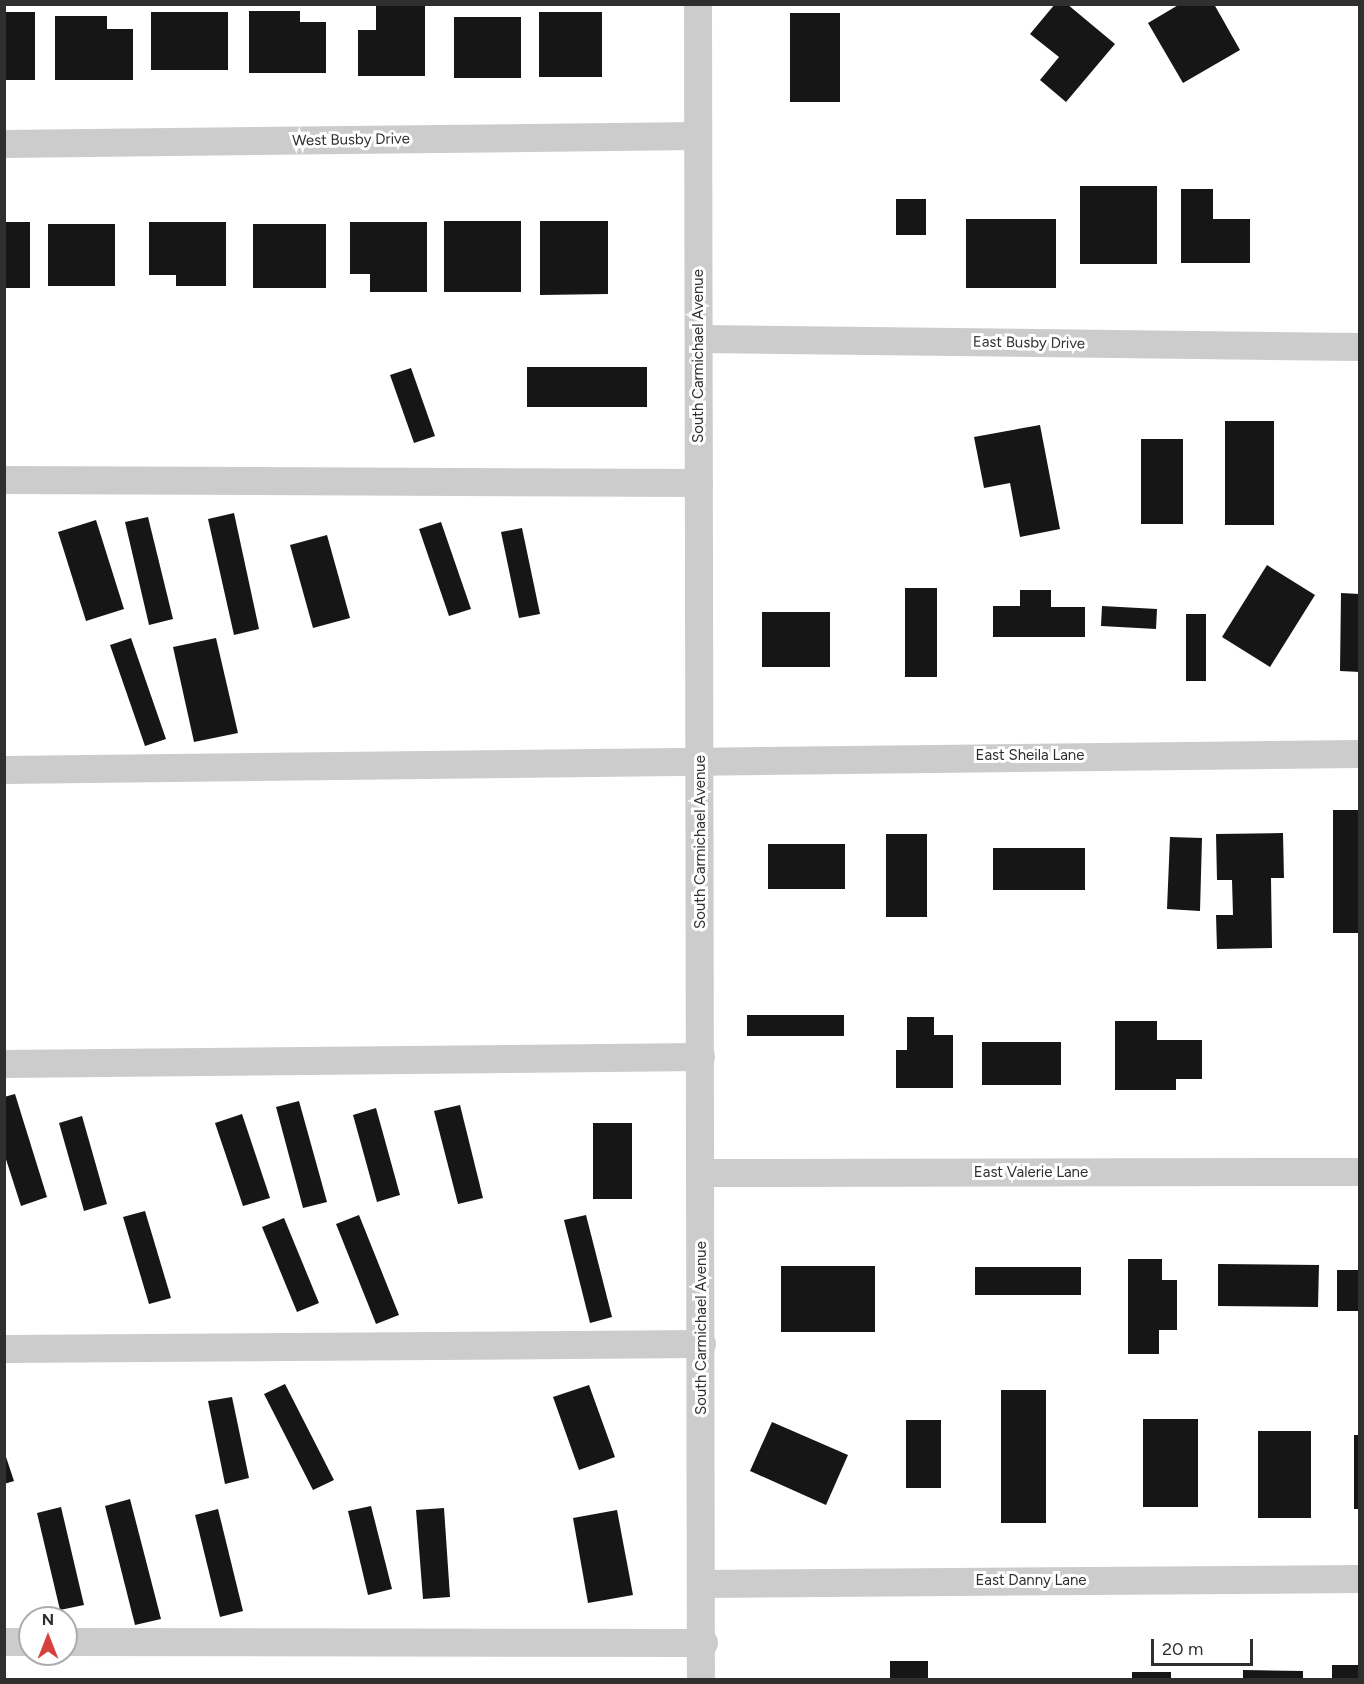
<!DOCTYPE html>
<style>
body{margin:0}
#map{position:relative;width:1364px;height:1684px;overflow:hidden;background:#fff;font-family:Figtree,sans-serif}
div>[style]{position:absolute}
.building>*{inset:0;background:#161616}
.street>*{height:28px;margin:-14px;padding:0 14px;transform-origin:14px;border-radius:14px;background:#ccc}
span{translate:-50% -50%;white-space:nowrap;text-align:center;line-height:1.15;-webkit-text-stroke:6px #fff;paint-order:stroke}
.street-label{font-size:15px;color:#2f2f2f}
.frame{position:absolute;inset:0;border:6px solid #2f2f2f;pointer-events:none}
.north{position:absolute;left:18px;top:1606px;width:60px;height:60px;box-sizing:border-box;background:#fff;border:2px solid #acacac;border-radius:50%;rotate:0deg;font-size:16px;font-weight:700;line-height:24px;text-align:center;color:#2f2f2f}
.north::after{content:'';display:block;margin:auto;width:21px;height:27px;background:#d64140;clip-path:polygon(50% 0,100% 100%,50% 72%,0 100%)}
.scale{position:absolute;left:1151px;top:1639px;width:102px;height:27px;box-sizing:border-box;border:3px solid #2f2f2f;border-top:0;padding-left:8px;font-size:18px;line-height:21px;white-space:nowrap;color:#2f2f2f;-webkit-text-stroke:4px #fff;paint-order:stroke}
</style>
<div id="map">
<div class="building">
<div style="clip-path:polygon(376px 4px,425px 4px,425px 76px,358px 76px,358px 30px,376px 30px)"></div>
<div style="clip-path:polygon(1055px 4px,1067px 4px,1115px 44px,1066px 102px,1040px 80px,1059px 57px,1030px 34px)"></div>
<div style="clip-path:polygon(1180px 4px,1214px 4px,1240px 50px,1183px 83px,1148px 23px)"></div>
<div style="clip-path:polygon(249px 11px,300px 11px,300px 22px,326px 22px,326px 73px,249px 73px)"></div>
<div style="clip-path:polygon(4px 12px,35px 12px,35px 80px,4px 80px)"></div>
<div style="clip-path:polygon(151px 12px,228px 12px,228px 70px,151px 70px)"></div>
<div style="clip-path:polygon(539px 12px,602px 12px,602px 77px,539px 77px)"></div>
<div style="clip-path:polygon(790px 13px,840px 13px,840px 102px,790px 102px)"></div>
<div style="clip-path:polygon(55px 16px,107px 16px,107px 29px,133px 29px,133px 80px,55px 80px)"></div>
<div style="clip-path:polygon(454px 17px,521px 17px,521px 78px,454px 78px)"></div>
<div style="clip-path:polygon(1080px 186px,1157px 186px,1157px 264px,1080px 264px)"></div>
<div style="clip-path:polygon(1181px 189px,1213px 189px,1213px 219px,1250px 219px,1250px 263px,1181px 263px)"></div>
<div style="clip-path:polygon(896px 199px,926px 199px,926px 235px,896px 235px)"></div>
<div style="clip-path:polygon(966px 219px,1056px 219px,1056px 288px,966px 288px)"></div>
<div style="clip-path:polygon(444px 221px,521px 221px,521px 292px,444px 292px)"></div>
<div style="clip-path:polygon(540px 221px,608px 221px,608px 294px,540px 295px)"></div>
<div style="clip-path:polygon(4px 222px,30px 222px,30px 288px,4px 288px)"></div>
<div style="clip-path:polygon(149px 222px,226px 222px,226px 286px,176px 286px,176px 275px,149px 275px)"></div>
<div style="clip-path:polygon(350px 222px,427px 222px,427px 292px,370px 292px,370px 274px,350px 274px)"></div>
<div style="clip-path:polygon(48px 224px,115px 224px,115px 286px,48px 286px)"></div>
<div style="clip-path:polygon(253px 224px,326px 224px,326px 288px,253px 288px)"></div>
<div style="clip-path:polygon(527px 367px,647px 367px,647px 407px,527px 407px)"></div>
<div style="clip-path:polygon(411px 368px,435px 436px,414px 443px,390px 375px)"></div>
<div style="clip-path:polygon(1225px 421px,1274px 421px,1274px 525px,1225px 525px)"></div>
<div style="clip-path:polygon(1040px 425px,1060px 529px,1020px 537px,1010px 483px,984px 488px,974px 437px)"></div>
<div style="clip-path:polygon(1141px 439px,1183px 439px,1183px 524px,1141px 524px)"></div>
<div style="clip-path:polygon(234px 513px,259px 629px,234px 635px,208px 519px)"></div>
<div style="clip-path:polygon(148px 517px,173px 619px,149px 625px,125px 522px)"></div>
<div style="clip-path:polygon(96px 520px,124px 609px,86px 621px,58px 532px)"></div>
<div style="clip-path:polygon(441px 522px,471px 609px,449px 616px,419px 529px)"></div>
<div style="clip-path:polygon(522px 528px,540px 614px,519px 618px,501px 532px)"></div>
<div style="clip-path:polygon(327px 535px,350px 618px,313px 628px,290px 545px)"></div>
<div style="clip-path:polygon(1267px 565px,1315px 595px,1270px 667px,1222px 637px)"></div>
<div style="clip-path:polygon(905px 588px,937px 588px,937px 677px,905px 677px)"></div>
<div style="clip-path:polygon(1020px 590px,1051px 590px,1051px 607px,1085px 607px,1085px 637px,993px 637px,993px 606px,1020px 606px)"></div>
<div style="clip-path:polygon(1341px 593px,1360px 594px,1360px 672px,1340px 671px)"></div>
<div style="clip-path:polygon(1102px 606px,1157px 609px,1156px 629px,1101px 626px)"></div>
<div style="clip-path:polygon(762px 612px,830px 612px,830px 667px,762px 667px)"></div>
<div style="clip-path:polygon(1186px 614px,1206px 614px,1206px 681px,1186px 681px)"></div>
<div style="clip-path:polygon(131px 638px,166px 739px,145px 746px,110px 645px)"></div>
<div style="clip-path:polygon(216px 638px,238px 733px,194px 742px,173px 647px)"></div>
<div style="clip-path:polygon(1333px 810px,1360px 810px,1360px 933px,1333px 933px)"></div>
<div style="clip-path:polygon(1283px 833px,1284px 878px,1271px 878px,1272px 948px,1217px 949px,1216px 915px,1233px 915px,1232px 880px,1217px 880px,1216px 834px)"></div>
<div style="clip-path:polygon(886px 834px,927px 834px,927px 917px,886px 917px)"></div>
<div style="clip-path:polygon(1170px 837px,1202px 838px,1200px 911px,1167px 909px)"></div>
<div style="clip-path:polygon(768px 844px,845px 844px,845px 889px,768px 889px)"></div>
<div style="clip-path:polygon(993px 848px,1085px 848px,1085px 890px,993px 890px)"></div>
<div style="clip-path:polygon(747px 1015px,844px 1015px,844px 1036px,747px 1036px)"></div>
<div style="clip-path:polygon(907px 1017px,934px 1017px,934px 1035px,953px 1035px,953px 1088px,896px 1088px,896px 1050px,907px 1050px)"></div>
<div style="clip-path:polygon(1115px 1021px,1157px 1021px,1157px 1040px,1202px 1040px,1202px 1079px,1176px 1079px,1176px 1090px,1115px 1090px)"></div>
<div style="clip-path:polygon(982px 1042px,1061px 1042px,1061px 1085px,982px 1085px)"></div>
<div style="clip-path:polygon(15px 1094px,47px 1197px,21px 1206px,4px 1153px,4px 1097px)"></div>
<div style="clip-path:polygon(299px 1101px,327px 1202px,303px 1208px,276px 1107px)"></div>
<div style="clip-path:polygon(460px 1105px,483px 1198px,458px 1204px,434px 1111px)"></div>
<div style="clip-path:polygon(376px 1108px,400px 1195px,377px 1202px,353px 1115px)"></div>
<div style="clip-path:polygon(242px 1114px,270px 1198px,243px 1206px,215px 1123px)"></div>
<div style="clip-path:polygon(82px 1116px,107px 1204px,84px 1211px,59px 1123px)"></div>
<div style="clip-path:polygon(593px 1123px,632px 1123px,632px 1199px,593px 1199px)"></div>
<div style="clip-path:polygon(145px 1211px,171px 1298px,149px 1304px,123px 1217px)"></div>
<div style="clip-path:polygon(359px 1215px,399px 1315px,376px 1324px,336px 1224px)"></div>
<div style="clip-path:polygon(586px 1215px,612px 1317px,590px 1323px,564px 1220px)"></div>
<div style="clip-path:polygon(284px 1218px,319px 1303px,297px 1312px,262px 1227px)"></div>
<div style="clip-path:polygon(1128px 1259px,1162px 1259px,1162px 1280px,1177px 1280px,1177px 1330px,1159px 1330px,1159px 1354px,1128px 1354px)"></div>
<div style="clip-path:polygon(1218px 1264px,1319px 1265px,1318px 1307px,1218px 1306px)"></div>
<div style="clip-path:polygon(781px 1266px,875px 1266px,875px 1332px,781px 1332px)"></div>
<div style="clip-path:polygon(975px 1267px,1081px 1267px,1081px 1295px,975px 1295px)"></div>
<div style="clip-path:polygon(1337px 1270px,1360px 1270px,1360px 1311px,1337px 1311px)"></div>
<div style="clip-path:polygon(285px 1384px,334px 1480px,313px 1490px,264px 1394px)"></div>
<div style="clip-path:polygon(589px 1385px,615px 1457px,579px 1470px,553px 1397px)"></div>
<div style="clip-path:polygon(1001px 1390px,1046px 1390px,1046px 1523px,1001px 1523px)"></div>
<div style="clip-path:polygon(232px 1397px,249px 1478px,225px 1484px,208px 1401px)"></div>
<div style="clip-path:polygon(1143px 1419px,1198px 1419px,1198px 1507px,1143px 1507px)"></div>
<div style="clip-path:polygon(906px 1420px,941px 1420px,941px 1488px,906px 1488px)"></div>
<div style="clip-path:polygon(772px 1422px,848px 1455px,826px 1505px,750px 1471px)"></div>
<div style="clip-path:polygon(1258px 1431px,1311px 1431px,1311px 1518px,1258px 1518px)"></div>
<div style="clip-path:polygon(1354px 1435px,1360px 1435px,1360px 1509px,1354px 1509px)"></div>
<div style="clip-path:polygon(4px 1451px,14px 1481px,4px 1484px)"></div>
<div style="clip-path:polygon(130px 1499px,161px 1619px,135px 1625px,105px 1506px)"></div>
<div style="clip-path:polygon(371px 1506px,392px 1589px,368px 1595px,348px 1511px)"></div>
<div style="clip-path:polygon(61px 1507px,84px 1605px,60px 1610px,37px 1513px)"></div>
<div style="clip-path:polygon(444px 1508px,450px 1597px,423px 1599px,416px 1510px)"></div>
<div style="clip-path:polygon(218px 1509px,243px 1611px,220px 1617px,195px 1515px)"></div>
<div style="clip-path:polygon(617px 1510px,633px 1595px,588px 1603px,573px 1518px)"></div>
<div style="clip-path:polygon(890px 1661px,928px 1661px,928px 1680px,890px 1680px)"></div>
<div style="clip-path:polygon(1332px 1665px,1360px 1665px,1360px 1680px,1332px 1680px)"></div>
<div style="clip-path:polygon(1243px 1670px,1303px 1671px,1303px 1680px,1243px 1680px)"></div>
<div style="clip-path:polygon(1132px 1672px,1171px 1672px,1171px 1680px,1132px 1680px)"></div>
</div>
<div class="street">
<div style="left:698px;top:4px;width:1676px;rotate:89.9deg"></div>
<div style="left:4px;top:144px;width:694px;rotate:-0.66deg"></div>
<div style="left:699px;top:339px;width:661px;rotate:0.69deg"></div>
<div style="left:4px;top:480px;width:695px;rotate:0.25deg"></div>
<div style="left:4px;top:770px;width:1356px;rotate:-0.68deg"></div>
<div style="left:4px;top:1064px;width:697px;rotate:-0.58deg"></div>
<div style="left:702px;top:1173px;width:658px;rotate:-0.09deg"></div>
<div style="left:4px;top:1349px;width:698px;rotate:-0.41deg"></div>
<div style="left:703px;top:1584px;width:657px;rotate:-0.44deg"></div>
<div style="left:4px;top:1642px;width:26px"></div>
<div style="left:66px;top:1642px;width:638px;rotate:0.09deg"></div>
</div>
<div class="street-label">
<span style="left:351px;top:140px;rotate:-1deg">West Busby Drive</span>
<span style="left:1029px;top:343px;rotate:1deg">East Busby Drive</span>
<span style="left:699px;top:356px;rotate:-90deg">South Carmichael Avenue</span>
<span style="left:1030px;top:756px">East Sheila Lane</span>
<span style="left:701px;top:842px;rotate:-90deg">South Carmichael Avenue</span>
<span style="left:1031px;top:1173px">East Valerie Lane</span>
<span style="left:702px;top:1328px;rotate:-90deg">South Carmichael Avenue</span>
<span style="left:1031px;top:1581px">East Danny Lane</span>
</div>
<div class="frame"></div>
<div class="north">N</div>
<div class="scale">20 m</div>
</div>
